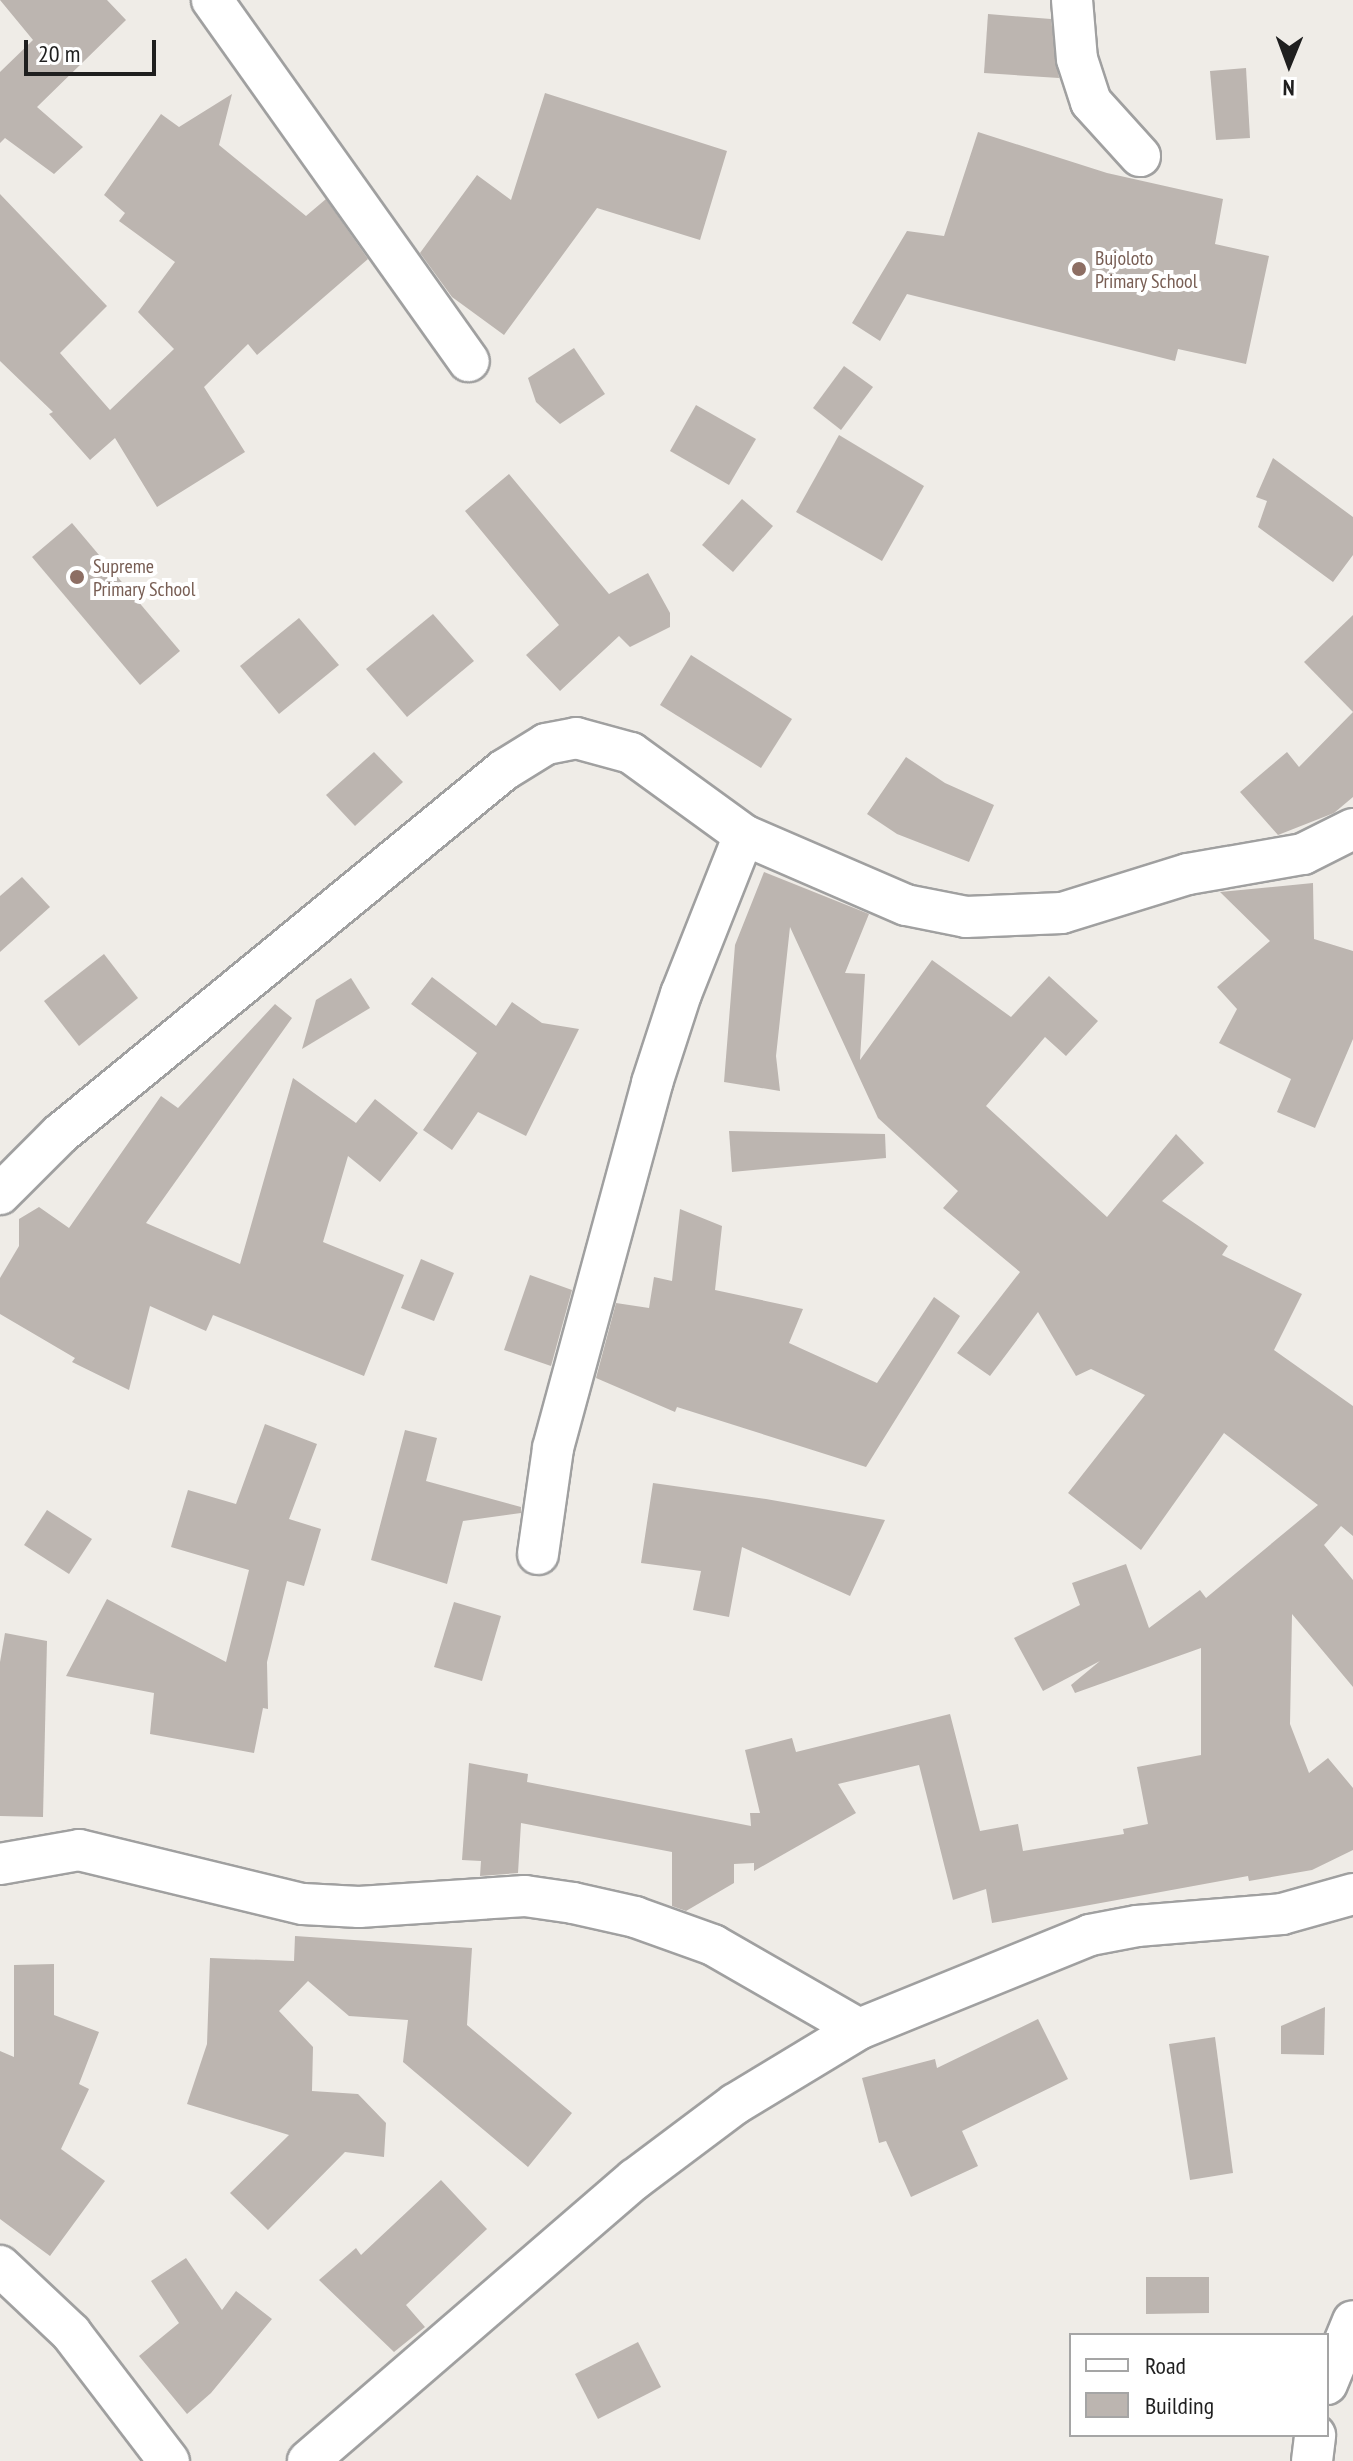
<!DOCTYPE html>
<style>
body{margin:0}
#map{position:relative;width:1353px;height:2461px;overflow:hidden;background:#efece7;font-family:"PT Sans Narrow",sans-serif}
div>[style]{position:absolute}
.building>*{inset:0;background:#bcb5b0}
.roads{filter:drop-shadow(2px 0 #a0a0a0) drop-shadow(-2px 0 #a0a0a0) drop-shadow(0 2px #a0a0a0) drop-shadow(0 -2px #a0a0a0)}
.minor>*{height:40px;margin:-20px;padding:0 20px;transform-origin:20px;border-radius:20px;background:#fff}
.dots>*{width:22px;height:22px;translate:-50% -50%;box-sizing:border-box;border:4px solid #fff;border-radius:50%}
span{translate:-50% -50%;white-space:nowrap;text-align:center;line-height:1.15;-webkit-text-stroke:8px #fff;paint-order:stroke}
.education-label{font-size:20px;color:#785e54}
.left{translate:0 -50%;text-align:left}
.legend{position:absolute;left:1069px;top:2333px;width:260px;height:104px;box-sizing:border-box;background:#fff;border:2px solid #a5a5a5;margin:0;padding:10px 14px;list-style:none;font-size:24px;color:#1f1f1f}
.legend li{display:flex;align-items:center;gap:16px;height:40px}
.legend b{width:40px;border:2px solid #a5a5a5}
.north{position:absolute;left:1249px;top:24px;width:80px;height:80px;-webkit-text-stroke:6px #fff;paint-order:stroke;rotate:181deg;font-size:22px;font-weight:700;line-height:32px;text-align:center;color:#1f1f1f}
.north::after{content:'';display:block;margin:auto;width:28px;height:36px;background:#1f1f1f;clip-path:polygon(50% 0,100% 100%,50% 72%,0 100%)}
.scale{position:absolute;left:24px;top:40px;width:132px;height:36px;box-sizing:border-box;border:4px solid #1f1f1f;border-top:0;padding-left:10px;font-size:24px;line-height:28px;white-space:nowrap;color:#1f1f1f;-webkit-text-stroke:6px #fff;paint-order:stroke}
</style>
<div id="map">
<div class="building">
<div style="clip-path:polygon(0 0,107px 0,126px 20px,37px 107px,83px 147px,54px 174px,5px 138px,0 143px,0 72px,33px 40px)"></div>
<div style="clip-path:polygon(988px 14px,1051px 19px,1059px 78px,984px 73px)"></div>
<div style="clip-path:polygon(1246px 68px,1250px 138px,1216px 140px,1210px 71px)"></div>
<div style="clip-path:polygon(545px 93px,727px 151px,700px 240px,597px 208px,504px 335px,452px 297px,420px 253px,477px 175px,511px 200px)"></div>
<div style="clip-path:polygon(232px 94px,219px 145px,306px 216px,326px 199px,368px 259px,257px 355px,248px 344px,204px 387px,245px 452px,157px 507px,115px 438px,90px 460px,49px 414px,53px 412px,0 361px,0 194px,107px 306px,60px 353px,110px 410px,174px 349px,138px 312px,175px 262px,119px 221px,125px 213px,104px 195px,161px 114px,179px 127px)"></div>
<div style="clip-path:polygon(978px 132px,1107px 173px,1223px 199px,1215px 244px,1269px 256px,1246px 364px,1178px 349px,1175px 361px,907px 294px,880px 341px,852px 323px,907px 231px,944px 236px)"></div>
<div style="clip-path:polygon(574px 348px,605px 394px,560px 424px,536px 402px,528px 378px)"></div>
<div style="clip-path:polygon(844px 366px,873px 387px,841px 430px,813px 408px)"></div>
<div style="clip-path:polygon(696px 405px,756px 439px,729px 485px,670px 451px)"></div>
<div style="clip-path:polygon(839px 435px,924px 486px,882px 561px,796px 512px)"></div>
<div style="clip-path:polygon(1273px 458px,1353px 517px,1353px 555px,1333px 582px,1258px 527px,1267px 501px,1256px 497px)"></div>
<div style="clip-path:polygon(509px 474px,609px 594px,648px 573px,670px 613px,670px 627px,630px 647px,619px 636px,560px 691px,526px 655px,559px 625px,465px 511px)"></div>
<div style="clip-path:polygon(742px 499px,773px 526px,733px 572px,702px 545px)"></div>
<div style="clip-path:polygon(72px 523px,180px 651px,140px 685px,32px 557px)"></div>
<div style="clip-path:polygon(433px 614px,474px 661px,407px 717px,366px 669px)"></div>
<div style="clip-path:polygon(1353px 615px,1353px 712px,1304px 662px)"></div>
<div style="clip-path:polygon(299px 618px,339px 665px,279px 714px,240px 666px)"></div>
<div style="clip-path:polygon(691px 655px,792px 719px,761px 768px,660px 705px)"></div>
<div style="clip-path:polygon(1353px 712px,1353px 797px,1334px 813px,1278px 835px,1240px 792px,1287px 752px,1299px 767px)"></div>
<div style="clip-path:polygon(374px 752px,403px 782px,355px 826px,326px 795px)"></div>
<div style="clip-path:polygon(906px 757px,945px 783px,994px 805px,969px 862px,897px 834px,867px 814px)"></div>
<div style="clip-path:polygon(764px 872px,869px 914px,845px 973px,865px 974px,860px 1060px,932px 960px,1011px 1017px,1049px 976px,1098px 1021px,1066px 1056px,1045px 1037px,986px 1106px,1107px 1217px,1176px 1134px,1204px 1163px,1162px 1201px,1228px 1246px,1222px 1255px,1302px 1294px,1274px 1350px,1353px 1406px,1353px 1536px,1341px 1526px,1324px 1545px,1353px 1580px,1353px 1687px,1292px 1614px,1290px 1724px,1309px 1773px,1328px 1758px,1353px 1788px,1353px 1850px,1312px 1870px,1249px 1881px,1248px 1876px,992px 1923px,986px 1889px,953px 1900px,919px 1765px,838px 1784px,856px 1813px,754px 1871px,754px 1863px,734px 1864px,734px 1883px,686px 1911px,672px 1906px,672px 1852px,521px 1823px,518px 1873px,480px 1876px,481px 1861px,462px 1860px,469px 1763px,528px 1774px,527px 1782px,751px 1826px,750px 1813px,760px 1813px,745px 1750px,792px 1738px,796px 1752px,950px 1714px,980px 1831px,1018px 1824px,1023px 1851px,1124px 1834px,1123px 1829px,1148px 1824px,1137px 1767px,1201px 1755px,1201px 1648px,1075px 1693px,1071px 1685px,1100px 1661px,1043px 1691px,1014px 1638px,1080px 1605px,1072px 1583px,1126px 1564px,1149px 1628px,1200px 1590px,1206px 1598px,1318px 1505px,1224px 1433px,1141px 1550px,1068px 1493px,1145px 1395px,1091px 1369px,1076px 1376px,1038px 1312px,990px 1376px,957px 1353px,1020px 1272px,943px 1208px,958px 1191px,878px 1118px,790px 927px,776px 1056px,780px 1091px,724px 1082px,735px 945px)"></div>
<div style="clip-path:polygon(22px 877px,50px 907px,0 952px,0 896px)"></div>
<div style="clip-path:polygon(1313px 883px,1314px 939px,1353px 951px,1353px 1039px,1315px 1128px,1277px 1112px,1291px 1079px,1219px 1043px,1237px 1009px,1217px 987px,1270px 941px,1220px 892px)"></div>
<div style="clip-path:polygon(104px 954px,138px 998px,79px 1046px,44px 1001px)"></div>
<div style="clip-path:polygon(432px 977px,496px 1026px,512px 1002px,542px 1023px,579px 1029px,526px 1136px,478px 1112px,452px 1150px,423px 1130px,477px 1053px,411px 1004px)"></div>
<div style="clip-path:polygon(351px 978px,370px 1008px,302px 1049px,316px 1000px)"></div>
<div style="clip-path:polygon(275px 1004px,292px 1018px,146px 1223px,240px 1264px,293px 1078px,356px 1123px,375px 1099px,418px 1133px,380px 1182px,348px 1156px,323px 1242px,404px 1275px,364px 1376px,213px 1315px,206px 1331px,150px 1306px,129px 1390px,72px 1362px,75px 1358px,0 1314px,0 1278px,19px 1246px,19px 1219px,39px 1207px,69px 1228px,161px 1096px,178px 1108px)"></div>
<div style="clip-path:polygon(729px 1131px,885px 1134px,886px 1158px,732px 1172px)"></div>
<div style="clip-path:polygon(680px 1209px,722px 1226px,715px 1290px,803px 1309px,789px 1343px,877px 1383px,934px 1297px,960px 1316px,866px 1467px,677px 1407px,675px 1412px,596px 1378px,616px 1303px,649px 1308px,654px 1277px,672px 1281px)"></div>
<div style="clip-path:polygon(421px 1259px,454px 1273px,434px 1321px,401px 1308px)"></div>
<div style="clip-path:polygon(530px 1275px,572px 1290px,551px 1366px,504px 1350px)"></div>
<div style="clip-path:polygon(265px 1424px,317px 1444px,289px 1519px,321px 1529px,304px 1586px,287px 1581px,267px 1662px,268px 1709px,263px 1708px,254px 1753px,150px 1734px,154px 1693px,66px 1676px,107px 1599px,226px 1662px,249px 1570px,171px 1547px,188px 1490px,236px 1504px)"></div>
<div style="clip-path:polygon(405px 1430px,437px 1438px,426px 1481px,521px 1507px,521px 1513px,463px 1521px,447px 1584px,371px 1560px)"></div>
<div style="clip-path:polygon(653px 1483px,766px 1499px,885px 1520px,850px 1596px,742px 1547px,729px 1617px,693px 1610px,701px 1571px,641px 1563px)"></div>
<div style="clip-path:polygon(47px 1510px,92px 1539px,69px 1574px,24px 1545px)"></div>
<div style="clip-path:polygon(454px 1602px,501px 1616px,482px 1681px,434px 1667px)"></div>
<div style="clip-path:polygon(5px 1633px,47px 1641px,43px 1817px,0 1816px,0 1662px)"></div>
<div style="clip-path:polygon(295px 1936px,472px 1948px,467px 2025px,572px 2113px,528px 2167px,403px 2062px,408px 2020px,349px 2016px,308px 1981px,279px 2011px,313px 2047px,312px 2091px,358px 2094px,386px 2123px,384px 2157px,345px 2152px,268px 2230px,230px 2193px,289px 2135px,187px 2104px,207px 2044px,210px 1958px,294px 1961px)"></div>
<div style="clip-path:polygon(54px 1964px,54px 2015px,99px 2032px,79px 2084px,89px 2089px,61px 2149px,105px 2181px,50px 2256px,0 2219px,0 2051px,14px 2057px,14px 1965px)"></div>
<div style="clip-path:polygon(1325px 2007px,1324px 2055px,1281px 2054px,1281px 2026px)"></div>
<div style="clip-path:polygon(1038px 2019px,1068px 2079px,962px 2131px,978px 2166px,911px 2197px,886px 2141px,879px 2143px,862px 2078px,935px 2059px,937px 2068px)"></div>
<div style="clip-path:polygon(1215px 2037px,1233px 2173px,1190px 2180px,1169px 2044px)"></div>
<div style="clip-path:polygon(441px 2180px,487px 2229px,406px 2305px,425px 2327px,394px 2352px,319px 2280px,356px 2248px,361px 2255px)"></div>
<div style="clip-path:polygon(186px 2258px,222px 2310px,236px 2291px,272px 2319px,211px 2393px,187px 2414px,139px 2356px,179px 2323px,151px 2281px)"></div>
<div style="clip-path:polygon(1146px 2277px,1209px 2277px,1209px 2313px,1146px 2314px)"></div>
<div style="clip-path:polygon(638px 2342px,661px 2387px,598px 2419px,575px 2374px)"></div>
</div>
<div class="roads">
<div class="minor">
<div style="left:212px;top:0;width:443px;rotate:54.6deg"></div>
<div style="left:1072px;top:0;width:59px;rotate:85.2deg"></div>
<div style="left:1077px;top:59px;width:45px;rotate:72deg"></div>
<div style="left:1091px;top:102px;width:73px;rotate:47.8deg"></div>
<div style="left:0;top:1194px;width:85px;rotate:-45deg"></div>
<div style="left:60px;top:1134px;width:574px;rotate:-39.35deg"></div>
<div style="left:504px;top:770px;width:49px;rotate:-31.8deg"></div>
<div style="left:546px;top:744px;width:31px;rotate:-11deg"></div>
<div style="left:576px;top:738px;width:57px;rotate:15.3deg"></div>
<div style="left:631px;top:753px;width:140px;rotate:36deg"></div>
<div style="left:744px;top:835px;width:176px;rotate:23.4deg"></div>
<div style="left:906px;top:905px;width:61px;rotate:11.3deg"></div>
<div style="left:966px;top:917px;width:96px;rotate:-2.4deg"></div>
<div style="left:1062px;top:913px;width:132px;rotate:-17.2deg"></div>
<div style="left:1188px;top:874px;width:117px;rotate:-9.9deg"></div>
<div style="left:1303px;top:854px;width:56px;rotate:-26.6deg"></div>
<div style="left:538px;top:1554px;width:107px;rotate:-81.9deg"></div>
<div style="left:553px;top:1448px;width:378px;rotate:-74.8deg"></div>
<div style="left:652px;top:1083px;width:94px;rotate:-72deg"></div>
<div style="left:681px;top:994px;width:171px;rotate:-68.4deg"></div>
<div style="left:0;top:1864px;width:80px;rotate:-10deg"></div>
<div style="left:79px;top:1850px;width:230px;rotate:13.6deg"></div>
<div style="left:303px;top:1904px;width:56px;rotate:3.1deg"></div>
<div style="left:359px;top:1907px;width:166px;rotate:-3.8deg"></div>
<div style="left:525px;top:1896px;width:49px;rotate:8.3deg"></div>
<div style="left:573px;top:1903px;width:64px;rotate:12.7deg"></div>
<div style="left:635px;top:1917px;width:83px;rotate:19.7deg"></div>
<div style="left:713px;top:1945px;width:168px;rotate:29.9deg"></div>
<div style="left:0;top:2266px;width:98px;rotate:43.3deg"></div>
<div style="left:71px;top:2333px;width:161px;rotate:52.6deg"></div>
<div style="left:1327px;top:2384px;width:68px;rotate:-67.6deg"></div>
<div style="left:308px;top:2461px;width:432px;rotate:-40.8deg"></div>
<div style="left:635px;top:2179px;width:125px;rotate:-36.9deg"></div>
<div style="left:735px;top:2104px;width:145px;rotate:-31.2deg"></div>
<div style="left:859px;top:2029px;width:249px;rotate:-22.1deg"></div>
<div style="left:1090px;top:1935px;width:48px;rotate:-10.8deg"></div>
<div style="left:1137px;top:1926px;width:145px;rotate:-4.7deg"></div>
<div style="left:1282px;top:1914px;width:74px;rotate:-15.7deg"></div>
<div style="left:1312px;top:2461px;width:26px;rotate:-83deg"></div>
</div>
</div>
<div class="dots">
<div style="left:1079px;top:269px;background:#8d6e63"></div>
<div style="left:77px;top:577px;background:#8d6e63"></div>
</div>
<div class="education-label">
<span class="left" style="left:1095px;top:270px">Bujoloto<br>Primary School</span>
<span class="left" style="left:93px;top:578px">Supreme<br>Primary School</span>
</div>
<ul class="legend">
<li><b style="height:10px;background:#fff"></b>Road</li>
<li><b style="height:22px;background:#bcb5b0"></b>Building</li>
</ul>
<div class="north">N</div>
<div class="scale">20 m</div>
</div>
